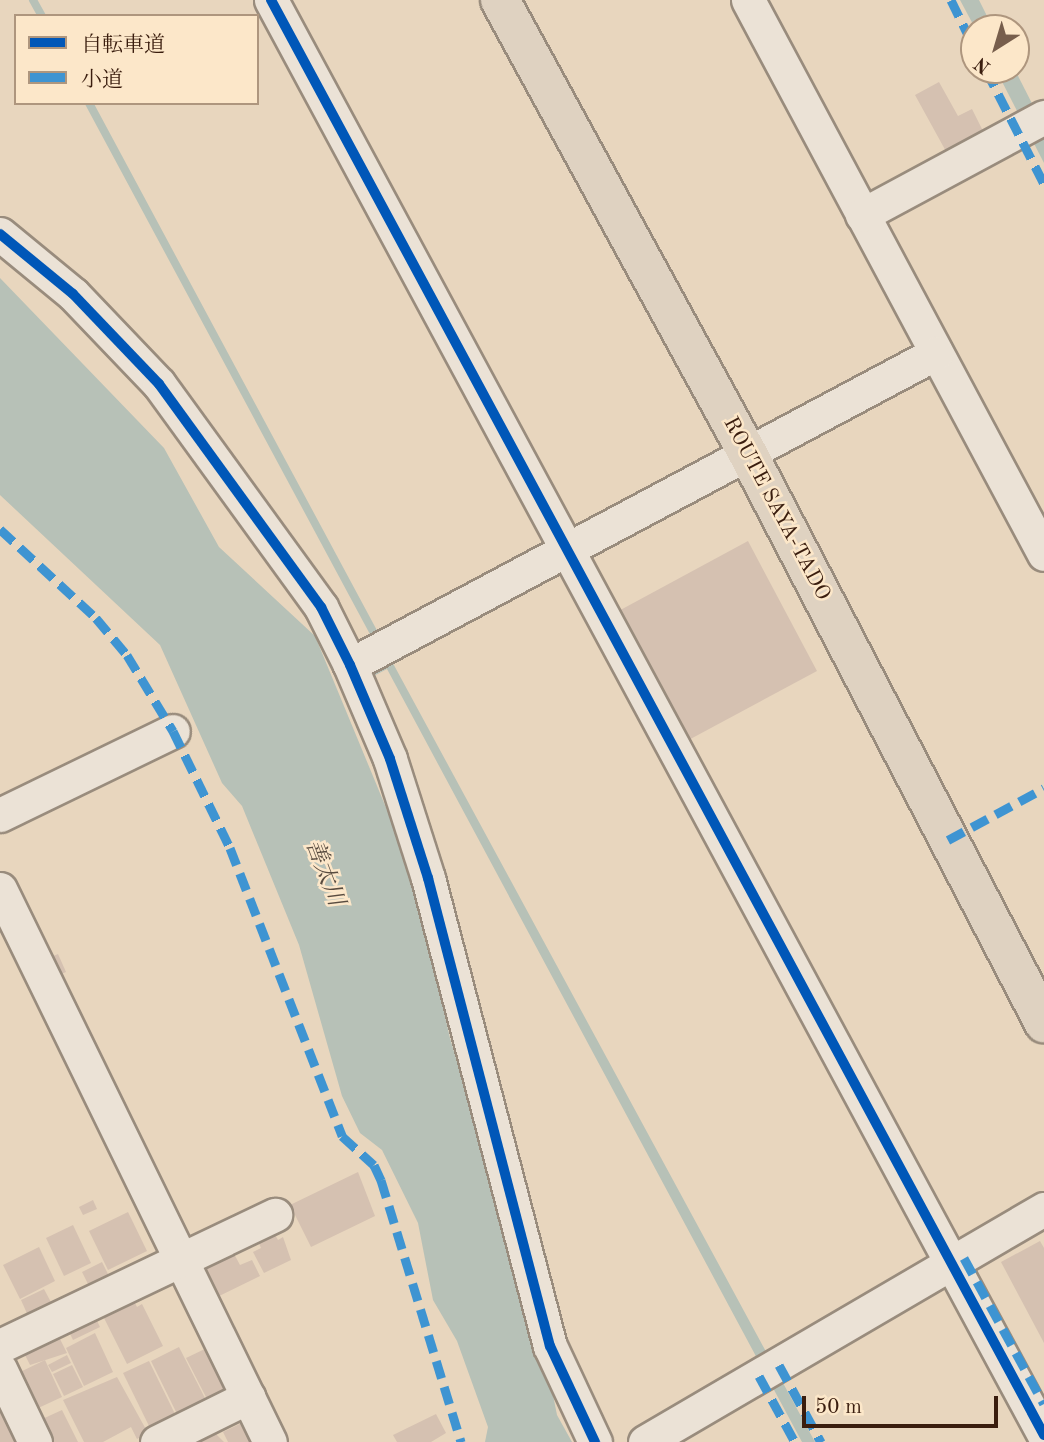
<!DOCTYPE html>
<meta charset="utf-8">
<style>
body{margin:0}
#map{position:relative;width:1044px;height:1442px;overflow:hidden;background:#e8d6be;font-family:"Old Standard TT","Noto Serif JP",serif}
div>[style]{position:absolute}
.water>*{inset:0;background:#b7c1b7}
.stream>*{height:8px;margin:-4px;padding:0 4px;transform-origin:4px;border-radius:4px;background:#b7c1b7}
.building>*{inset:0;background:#d5c1b1}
.roads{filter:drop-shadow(2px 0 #998c7d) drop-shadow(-2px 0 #998c7d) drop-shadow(0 2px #998c7d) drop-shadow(0 -2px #998c7d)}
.minor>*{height:33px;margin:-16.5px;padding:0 16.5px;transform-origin:16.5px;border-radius:16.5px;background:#ebe2d6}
.major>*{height:38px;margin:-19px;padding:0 19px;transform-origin:19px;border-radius:19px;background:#dfd2c1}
.quiet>*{height:9px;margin-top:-4.5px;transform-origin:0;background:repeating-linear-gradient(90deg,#3e94d2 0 18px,transparent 0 27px)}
.cycleway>*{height:10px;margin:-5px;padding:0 5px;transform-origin:5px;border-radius:5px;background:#0057b8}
span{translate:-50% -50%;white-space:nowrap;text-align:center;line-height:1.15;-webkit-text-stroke:5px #fce7c9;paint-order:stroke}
.street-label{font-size:21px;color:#3a1d0e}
.water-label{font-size:23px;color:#594c40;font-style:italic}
.legend{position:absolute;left:14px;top:14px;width:245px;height:91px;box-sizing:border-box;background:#fce7c9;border:2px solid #ae967e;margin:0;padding:9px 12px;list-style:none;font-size:21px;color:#3a1d0e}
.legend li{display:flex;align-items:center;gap:14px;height:35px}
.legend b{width:35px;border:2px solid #ae967e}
.north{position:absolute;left:960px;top:14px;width:70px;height:70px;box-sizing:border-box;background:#fce7c9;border:2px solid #ae967e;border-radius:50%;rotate:217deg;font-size:19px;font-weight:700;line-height:28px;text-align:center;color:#3a1d0e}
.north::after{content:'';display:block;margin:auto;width:24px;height:32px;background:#775e4c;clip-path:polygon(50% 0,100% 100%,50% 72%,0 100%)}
.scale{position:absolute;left:802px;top:1396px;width:196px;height:32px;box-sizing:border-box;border:4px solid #3a1d0e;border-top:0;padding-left:9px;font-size:21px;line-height:24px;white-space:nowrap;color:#3a1d0e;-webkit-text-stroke:5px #fce7c9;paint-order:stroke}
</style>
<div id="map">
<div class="water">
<div style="clip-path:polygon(960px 0,979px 0,993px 28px,975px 28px)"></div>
<div style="clip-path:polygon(996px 70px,1015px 70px,1044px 127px,1044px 163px)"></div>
<div style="clip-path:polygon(0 278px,164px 448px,219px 547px,315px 636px,411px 868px,450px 1038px,550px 1380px,557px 1415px,572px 1442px,485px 1442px,488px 1427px,457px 1341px,433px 1300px,418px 1223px,382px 1150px,360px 1133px,342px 1096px,299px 945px,242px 806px,222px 783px,160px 645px,0 495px)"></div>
<div style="clip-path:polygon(389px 656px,815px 1442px,802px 1442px,387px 669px,366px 680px,362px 668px)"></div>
</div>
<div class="stream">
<div style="left:33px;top:0;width:18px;rotate:61deg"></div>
<div style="left:89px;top:103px;width:606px;rotate:61.74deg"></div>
</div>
<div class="building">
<div style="clip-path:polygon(939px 82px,958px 116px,972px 109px,985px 135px,948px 155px,915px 95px)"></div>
<div style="clip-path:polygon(748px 541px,817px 671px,683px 743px,613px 614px)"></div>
<div style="clip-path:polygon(58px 954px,66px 972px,54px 977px,46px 959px)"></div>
<div style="clip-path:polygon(358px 1172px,375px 1216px,311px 1247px,290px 1205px)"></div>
<div style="clip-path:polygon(93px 1200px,97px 1209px,83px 1215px,79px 1207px)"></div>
<div style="clip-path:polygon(128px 1212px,147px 1251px,108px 1270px,89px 1231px)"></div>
<div style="clip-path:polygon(73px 1225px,91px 1263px,64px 1276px,46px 1238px)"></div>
<div style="clip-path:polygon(274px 1233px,278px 1240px,283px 1237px,291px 1260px,264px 1273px,253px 1252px,261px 1248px,258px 1241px)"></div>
<div style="clip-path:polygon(1040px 1241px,1044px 1248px,1044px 1343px,1001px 1262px)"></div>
<div style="clip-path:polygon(39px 1247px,55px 1281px,20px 1299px,3px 1265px)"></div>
<div style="clip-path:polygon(233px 1252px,240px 1265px,252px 1260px,260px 1276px,211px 1300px,202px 1268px)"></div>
<div style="clip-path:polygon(102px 1262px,111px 1280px,91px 1290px,82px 1272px)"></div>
<div style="clip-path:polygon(44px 1289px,53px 1306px,29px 1318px,21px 1300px)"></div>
<div style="clip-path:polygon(133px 1299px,137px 1307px,142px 1304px,163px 1346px,127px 1364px,102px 1314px)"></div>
<div style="clip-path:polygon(92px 1310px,100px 1327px,73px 1340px,65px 1323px)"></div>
<div style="clip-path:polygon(55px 1329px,67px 1353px,30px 1365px,21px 1347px)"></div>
<div style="clip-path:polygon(95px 1333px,113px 1372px,84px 1386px,66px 1348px)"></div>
<div style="clip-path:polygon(179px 1347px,210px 1408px,181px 1422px,151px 1361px)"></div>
<div style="clip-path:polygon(209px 1347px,234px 1388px,208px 1401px,186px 1358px)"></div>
<div style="clip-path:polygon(67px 1355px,71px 1363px,52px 1372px,48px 1365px)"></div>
<div style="clip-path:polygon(45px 1360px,62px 1397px,34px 1410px,16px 1374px)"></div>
<div style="clip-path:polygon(149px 1361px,177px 1418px,151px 1430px,123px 1373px)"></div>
<div style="clip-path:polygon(72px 1365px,83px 1387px,64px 1396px,53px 1374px)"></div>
<div style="clip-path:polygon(117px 1377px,148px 1433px,137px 1439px,131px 1427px,103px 1442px,84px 1442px,63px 1400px)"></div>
<div style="clip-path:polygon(0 1402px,20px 1442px,0 1442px)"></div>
<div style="clip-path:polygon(62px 1410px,78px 1442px,49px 1442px,38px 1421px)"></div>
<div style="clip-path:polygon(436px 1414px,446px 1433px,431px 1442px,397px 1442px,393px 1435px)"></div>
<div style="clip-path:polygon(252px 1418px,263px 1442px,228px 1442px,223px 1432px)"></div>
<div style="clip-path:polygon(211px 1429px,224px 1442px,193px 1442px)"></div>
</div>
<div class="roads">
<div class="minor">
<div style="left:271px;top:0;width:1630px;rotate:61.69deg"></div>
<div style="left:748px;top:0;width:628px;rotate:61.88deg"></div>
<div style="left:862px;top:215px;width:207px;rotate:-28.3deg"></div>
<div style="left:0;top:234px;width:94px;rotate:39.4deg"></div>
<div style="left:73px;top:294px;width:124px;rotate:46.3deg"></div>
<div style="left:159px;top:384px;width:276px;rotate:54deg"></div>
<div style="left:321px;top:607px;width:65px;rotate:63.4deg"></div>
<div style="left:350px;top:665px;width:102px;rotate:66.9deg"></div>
<div style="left:390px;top:759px;width:125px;rotate:72.3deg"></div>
<div style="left:428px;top:878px;width:484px;rotate:75.4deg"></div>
<div style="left:550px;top:1346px;width:106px;rotate:64.9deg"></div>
<div style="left:350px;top:665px;width:664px;rotate:-28.03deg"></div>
<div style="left:0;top:815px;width:192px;rotate:-25.9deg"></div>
<div style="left:0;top:889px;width:615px;rotate:63.98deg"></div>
<div style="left:0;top:1346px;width:305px;rotate:-25.5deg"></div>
<div style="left:0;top:1369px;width:81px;rotate:64.4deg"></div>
<div style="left:157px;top:1442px;width:102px;rotate:-26.3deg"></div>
<div style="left:645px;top:1442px;width:462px;rotate:-30.3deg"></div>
</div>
<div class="major">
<div style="left:500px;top:0;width:515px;rotate:61.35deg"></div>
<div style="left:747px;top:452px;width:644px;rotate:62.52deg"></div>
</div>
</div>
<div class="quiet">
<div style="left:951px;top:0;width:52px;rotate:63.9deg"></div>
<div style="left:986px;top:70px;width:128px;rotate:63deg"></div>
<div style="left:0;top:529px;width:131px;rotate:42.8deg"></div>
<div style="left:96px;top:618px;width:48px;rotate:50deg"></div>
<div style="left:127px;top:655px;width:89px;rotate:58.8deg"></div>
<div style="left:173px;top:731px;width:130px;rotate:64deg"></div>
<div style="left:230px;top:848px;width:309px;rotate:68.7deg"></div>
<div style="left:342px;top:1136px;width:43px;rotate:42.2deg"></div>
<div style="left:374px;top:1165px;width:17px;rotate:65deg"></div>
<div style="left:381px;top:1180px;width:274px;rotate:73deg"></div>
<div style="left:948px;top:840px;width:109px;rotate:-28.4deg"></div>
<div style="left:964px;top:1258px;width:166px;rotate:61.3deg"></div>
<div style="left:779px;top:1365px;width:88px;rotate:61.4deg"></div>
<div style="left:759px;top:1376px;width:75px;rotate:61.4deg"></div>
</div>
<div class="cycleway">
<div style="left:271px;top:0;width:1630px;rotate:61.69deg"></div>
<div style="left:0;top:234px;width:94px;rotate:39.4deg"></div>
<div style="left:73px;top:294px;width:124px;rotate:46.3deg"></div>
<div style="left:159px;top:384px;width:276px;rotate:54deg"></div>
<div style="left:321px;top:607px;width:65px;rotate:63.4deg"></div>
<div style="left:350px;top:665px;width:102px;rotate:66.9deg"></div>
<div style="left:390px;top:759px;width:125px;rotate:72.3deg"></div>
<div style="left:428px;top:878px;width:484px;rotate:75.4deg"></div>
<div style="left:550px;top:1346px;width:106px;rotate:64.9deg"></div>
</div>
<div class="street-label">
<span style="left:776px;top:509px;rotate:62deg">ROUTE SAYA-TADO</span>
</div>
<div class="water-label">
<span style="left:324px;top:873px;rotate:69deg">善太川</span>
</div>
<ul class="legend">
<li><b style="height:9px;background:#0057b8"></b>自転車道</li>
<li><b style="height:9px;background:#3e94d2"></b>小道</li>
</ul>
<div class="north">N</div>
<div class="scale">50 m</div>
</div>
